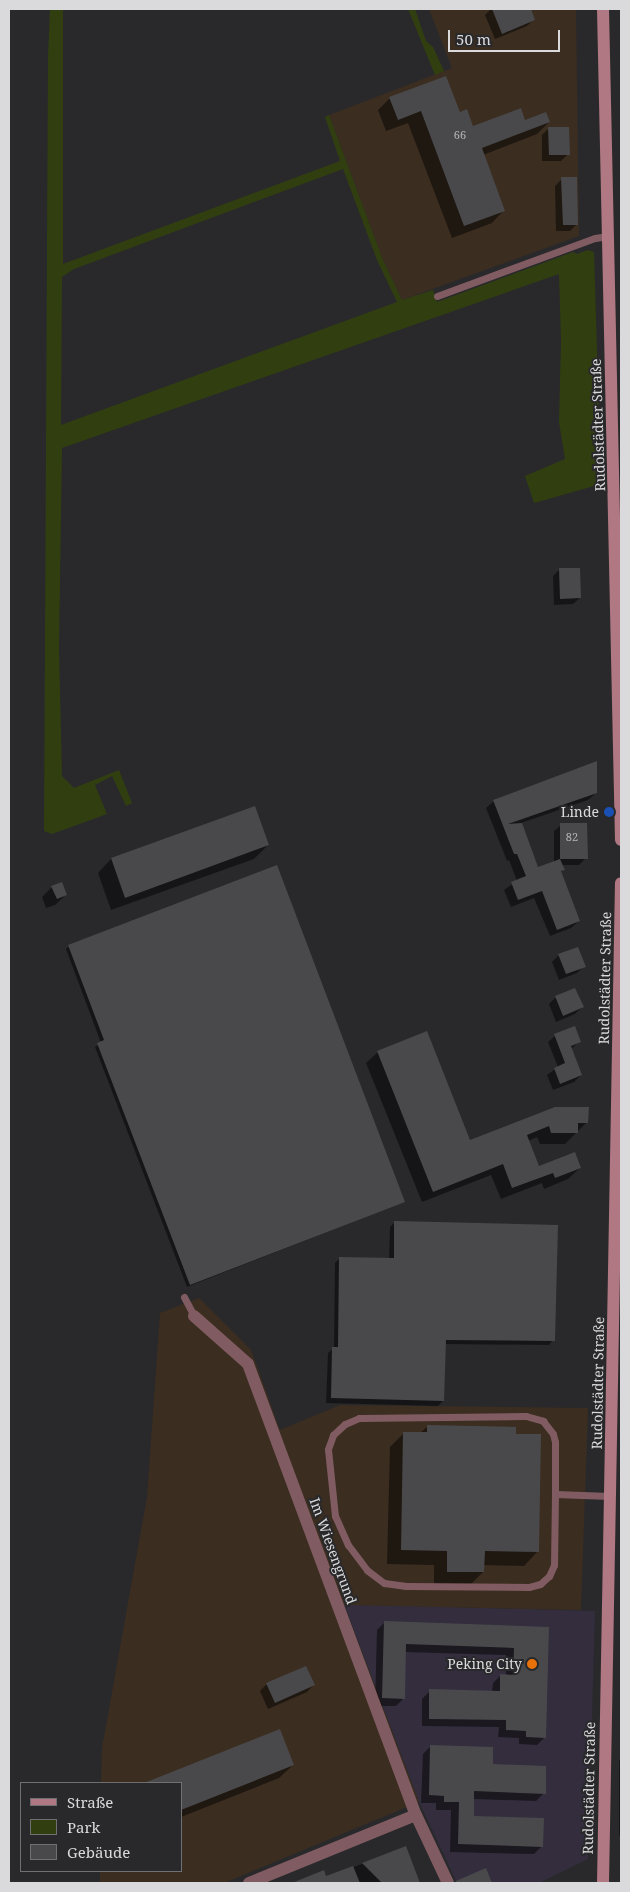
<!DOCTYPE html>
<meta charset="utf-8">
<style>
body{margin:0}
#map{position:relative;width:630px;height:1892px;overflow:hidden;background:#29292b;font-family:"Noto Serif",serif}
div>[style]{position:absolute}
.commercial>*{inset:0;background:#332d3d}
.industrial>*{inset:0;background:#3b2d20}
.green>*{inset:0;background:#313f10}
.shadow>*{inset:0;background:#0007}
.building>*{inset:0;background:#49494c}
.lane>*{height:7px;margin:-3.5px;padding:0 3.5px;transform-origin:3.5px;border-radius:3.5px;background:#805c62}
.street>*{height:12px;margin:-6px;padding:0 6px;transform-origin:6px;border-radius:6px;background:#805c62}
.secondary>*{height:12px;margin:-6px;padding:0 6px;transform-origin:6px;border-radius:6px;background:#b07882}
.dots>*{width:14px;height:14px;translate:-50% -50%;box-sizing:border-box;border:2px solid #29292b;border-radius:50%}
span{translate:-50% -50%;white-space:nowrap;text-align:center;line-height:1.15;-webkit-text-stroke:4px #29292b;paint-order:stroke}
.number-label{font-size:11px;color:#b6b6b8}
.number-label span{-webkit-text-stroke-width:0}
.street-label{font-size:14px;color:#dadadc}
.poi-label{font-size:14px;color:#dadadc}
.right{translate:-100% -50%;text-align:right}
.frame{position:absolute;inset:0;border:10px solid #dadadc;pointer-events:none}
.legend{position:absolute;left:20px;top:1782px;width:162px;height:90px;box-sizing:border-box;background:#29292b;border:1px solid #707072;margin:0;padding:6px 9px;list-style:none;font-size:15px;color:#dadadc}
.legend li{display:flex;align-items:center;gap:10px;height:25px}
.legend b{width:25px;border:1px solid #707072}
.scale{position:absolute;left:448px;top:30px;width:112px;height:22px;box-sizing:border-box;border:2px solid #dadadc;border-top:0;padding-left:6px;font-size:15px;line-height:18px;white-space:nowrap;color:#dadadc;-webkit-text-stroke:4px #29292b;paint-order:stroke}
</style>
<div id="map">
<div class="commercial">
<div style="clip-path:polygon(344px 1604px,595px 1611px,588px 1859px,539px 1883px,457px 1883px,419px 1802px)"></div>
</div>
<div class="industrial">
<div style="clip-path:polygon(429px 9px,576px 9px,579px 236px,402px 300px,383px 260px,329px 115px,452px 68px)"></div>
<div style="clip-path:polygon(199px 1298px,251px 1350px,280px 1430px,340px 1405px,588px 1408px,581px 1610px,344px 1605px,419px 1802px,224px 1883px,100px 1883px,100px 1871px,181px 1871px,181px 1783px,101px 1783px,102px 1748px,147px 1497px,160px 1313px)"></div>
</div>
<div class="green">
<div style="clip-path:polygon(evenodd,50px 9px,63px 9px,63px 264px,340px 161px,325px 117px,329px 115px,383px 260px,402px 300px,433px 290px,437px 302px,573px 252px,577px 254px,588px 250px,594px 252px,601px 484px,534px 503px,525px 476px,565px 459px,559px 422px,561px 341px,559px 274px,62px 448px,59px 649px,62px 776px,74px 788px,119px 770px,132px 803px,126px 806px,112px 776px,95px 785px,107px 814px,52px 834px,44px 831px,48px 56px,50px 9px,343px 169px,377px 260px,397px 302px,61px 425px,62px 277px,74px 269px,343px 169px)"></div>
<div style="clip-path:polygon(408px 9px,415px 9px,426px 41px,433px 47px,444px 71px,435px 75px)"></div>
</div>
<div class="shadow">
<div style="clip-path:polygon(491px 9px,529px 9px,534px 19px,527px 26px,495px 39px,485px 15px)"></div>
<div style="clip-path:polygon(390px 98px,473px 128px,524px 121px,549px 122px,537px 134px,483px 155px,504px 210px,492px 223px,452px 238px,408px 123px,386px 131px,378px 110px)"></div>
<div style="clip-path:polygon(549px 128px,568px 154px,561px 161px,542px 161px,542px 135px)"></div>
<div style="clip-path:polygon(562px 179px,577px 224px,570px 231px,556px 231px,555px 186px)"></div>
<div style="clip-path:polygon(559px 570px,580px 598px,573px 604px,554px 605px,553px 576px)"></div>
<div style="clip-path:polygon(596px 793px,588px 800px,521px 823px,538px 869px,554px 863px,554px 831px,561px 825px,586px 858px,579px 865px,561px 865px,563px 869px,560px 873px,579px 921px,571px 928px,550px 936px,534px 898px,511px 907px,504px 890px,517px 881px,509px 860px,507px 861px,486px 808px,494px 801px)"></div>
<div style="clip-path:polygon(254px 808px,268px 845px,254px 859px,111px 910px,98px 873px,111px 859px)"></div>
<div style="clip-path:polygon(52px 887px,66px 895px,55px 905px,46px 908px,42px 897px)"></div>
<div style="clip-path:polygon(69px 946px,403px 1202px,187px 1287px,95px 1047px,101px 1043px,66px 949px)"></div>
<div style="clip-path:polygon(559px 955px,584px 966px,577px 973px,559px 980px,552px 962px)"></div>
<div style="clip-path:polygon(556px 997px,582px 1007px,575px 1014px,556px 1022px,549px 1004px)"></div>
<div style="clip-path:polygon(555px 1036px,579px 1042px,571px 1049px,581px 1075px,574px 1082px,553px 1090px,547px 1075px,558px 1067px,548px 1042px)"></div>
<div style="clip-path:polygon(378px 1052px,469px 1141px,555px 1108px,587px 1122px,565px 1144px,540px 1144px,537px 1137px,528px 1141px,539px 1168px,580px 1168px,568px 1179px,544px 1189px,542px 1183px,501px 1199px,491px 1175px,422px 1202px,366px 1063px)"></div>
<div style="clip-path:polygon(395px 1222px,553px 1340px,549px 1345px,445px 1344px,443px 1401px,438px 1406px,326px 1403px,328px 1353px,334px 1348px,335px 1263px,340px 1258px,389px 1259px,390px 1227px)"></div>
<div style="clip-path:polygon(428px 1426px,537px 1552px,524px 1566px,483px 1565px,483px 1572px,469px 1586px,434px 1585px,434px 1565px,387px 1564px,390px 1447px,404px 1433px,420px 1433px)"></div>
<div style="clip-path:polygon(385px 1622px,548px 1629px,545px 1737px,537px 1745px,519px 1744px,519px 1738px,498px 1737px,499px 1727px,422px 1726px,422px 1699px,430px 1691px,492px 1692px,493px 1683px,500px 1676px,506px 1676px,506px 1655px,405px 1652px,404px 1698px,396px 1706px,375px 1706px,377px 1630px)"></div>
<div style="clip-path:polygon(267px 1684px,313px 1685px,307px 1692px,268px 1709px,260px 1691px)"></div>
<div style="clip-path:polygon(431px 1746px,492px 1765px,544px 1793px,536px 1801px,473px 1799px,473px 1817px,542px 1846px,534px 1854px,450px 1852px,451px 1810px,436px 1810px,436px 1803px,421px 1803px,423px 1754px)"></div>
<div style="clip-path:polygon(621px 1758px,621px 1834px,619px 1836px,619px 1761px)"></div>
<div style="clip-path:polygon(293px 1765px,279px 1778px,181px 1817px,181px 1783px,151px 1783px,154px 1780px)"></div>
<div style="clip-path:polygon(405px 1847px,419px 1883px,303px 1883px,309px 1877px,326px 1878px)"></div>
</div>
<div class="building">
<div style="clip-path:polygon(492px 9px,531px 9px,535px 20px,502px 34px)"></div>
<div style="clip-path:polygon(446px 76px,460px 112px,467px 109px,473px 126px,521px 108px,525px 120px,546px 112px,550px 122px,482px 148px,505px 211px,464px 226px,421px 111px,398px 120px,389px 97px)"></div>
<div style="clip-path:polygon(548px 127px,569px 127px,570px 155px,549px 155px)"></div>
<div style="clip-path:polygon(561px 177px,577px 177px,578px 225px,563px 225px)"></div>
<div style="clip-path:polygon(559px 568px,580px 568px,581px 598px,560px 599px)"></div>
<div style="clip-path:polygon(597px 761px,597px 793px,508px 824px,522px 823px,538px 867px,560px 859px,565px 870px,561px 871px,580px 921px,557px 930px,542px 891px,518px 900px,511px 882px,526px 876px,517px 854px,514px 854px,493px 800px)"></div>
<div style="clip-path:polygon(255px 806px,269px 845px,125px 898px,111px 858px)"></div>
<div style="clip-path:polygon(560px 823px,587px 823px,588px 859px,560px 859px)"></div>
<div style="clip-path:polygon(277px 865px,405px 1202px,190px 1285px,97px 1043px,104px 1040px,68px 945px)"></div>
<div style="clip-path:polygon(62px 882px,67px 895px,57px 899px,51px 886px)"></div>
<div style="clip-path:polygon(578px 947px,586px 967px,566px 974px,558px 954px)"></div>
<div style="clip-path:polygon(575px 988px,584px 1007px,563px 1016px,555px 996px)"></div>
<div style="clip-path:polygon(575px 1026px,581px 1042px,571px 1046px,582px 1075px,560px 1084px,554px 1068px,565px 1063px,554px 1034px)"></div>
<div style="clip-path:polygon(427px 1031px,470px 1140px,555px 1107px,589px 1107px,588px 1123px,578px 1123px,578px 1133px,551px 1133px,549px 1126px,527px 1135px,539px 1166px,575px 1152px,581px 1168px,555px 1178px,553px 1173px,512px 1188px,503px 1164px,433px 1192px,377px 1051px)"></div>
<div style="clip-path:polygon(394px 1221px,558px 1225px,555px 1341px,446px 1340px,444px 1401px,331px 1398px,332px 1347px,338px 1347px,339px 1257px,394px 1258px)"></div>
<div style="clip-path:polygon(427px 1425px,516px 1427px,516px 1434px,541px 1434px,539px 1552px,485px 1551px,484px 1572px,447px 1572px,447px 1551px,401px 1550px,403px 1432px,427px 1432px)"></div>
<div style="clip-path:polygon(384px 1621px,549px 1627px,546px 1738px,526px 1737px,526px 1731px,506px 1730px,506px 1720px,429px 1719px,429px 1689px,500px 1691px,500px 1674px,513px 1675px,514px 1648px,406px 1644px,405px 1699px,382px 1698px)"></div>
<div style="clip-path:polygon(306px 1666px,315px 1685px,275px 1703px,266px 1683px)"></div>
<div style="clip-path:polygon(280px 1729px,294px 1765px,181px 1810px,181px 1783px,144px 1783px)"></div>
<div style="clip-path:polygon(430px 1745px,493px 1747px,493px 1764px,546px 1766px,546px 1794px,474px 1791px,474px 1816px,544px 1818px,543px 1847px,458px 1844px,459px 1802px,444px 1802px,444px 1796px,429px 1795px)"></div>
<div style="clip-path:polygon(406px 1846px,420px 1883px,382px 1883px,362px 1863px)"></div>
<div style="clip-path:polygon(353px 1866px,360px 1883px,292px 1883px,324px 1870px,326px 1876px)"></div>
<div style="clip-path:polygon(486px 1868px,492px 1883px,456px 1883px,456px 1881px)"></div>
</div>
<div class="lane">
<div style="left:437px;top:296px;width:168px;rotate:-20.2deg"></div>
<div style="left:595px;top:238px;width:13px;rotate:-9deg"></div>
<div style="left:184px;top:1297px;width:21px;rotate:62deg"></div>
<div style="left:555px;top:1494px;width:71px;rotate:90.8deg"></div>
<div style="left:554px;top:1565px;width:12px;rotate:114deg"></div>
<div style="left:549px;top:1576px;width:12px;rotate:138deg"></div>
<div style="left:540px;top:1584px;width:11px;rotate:165deg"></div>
<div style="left:529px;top:1587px;width:123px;rotate:-179.5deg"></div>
<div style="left:406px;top:1586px;width:22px;rotate:-172deg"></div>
<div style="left:384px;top:1583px;width:21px;rotate:-143deg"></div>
<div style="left:367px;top:1570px;width:31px;rotate:-127deg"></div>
<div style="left:348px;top:1545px;width:32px;rotate:-114deg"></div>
<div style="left:335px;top:1516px;width:67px;rotate:-96deg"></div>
<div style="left:328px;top:1449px;width:15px;rotate:-70deg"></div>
<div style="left:333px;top:1435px;width:16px;rotate:-43deg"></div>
<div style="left:345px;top:1424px;width:15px;rotate:-23deg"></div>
<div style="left:359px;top:1418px;width:167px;rotate:-0.7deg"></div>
<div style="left:526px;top:1416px;width:18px;rotate:16deg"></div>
<div style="left:543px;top:1421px;width:16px;rotate:52deg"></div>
<div style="left:553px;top:1434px;width:8px;rotate:76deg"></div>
<div style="left:555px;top:1442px;width:52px;rotate:90deg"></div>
<div style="left:555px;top:1494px;width:55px;rotate:2.1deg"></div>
</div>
<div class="street">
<div style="left:194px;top:1316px;width:72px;rotate:41.6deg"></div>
<div style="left:248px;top:1364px;width:481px;rotate:69.6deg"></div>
<div style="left:416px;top:1815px;width:75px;rotate:64.8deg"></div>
<div style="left:249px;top:1883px;width:180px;rotate:-22.2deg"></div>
</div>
<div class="secondary">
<div style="left:603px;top:9px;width:831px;rotate:88.76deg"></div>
<div style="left:603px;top:1883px;width:1000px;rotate:-88.97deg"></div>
</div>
<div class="dots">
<div style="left:609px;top:812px;background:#1a4fb4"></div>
<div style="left:532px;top:1664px;background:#e8710a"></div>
</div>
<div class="number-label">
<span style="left:460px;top:135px">66</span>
<span style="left:572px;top:837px">82</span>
</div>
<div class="street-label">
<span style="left:598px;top:425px;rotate:-92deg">Rudolstädter Straße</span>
<span style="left:605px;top:978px;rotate:-89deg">Rudolstädter Straße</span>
<span style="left:598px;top:1383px;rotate:-89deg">Rudolstädter Straße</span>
<span style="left:333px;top:1551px;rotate:70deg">Im Wiesengrund</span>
<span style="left:589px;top:1788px;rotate:-89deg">Rudolstädter Straße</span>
</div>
<div class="poi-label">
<span class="right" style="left:599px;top:812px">Linde</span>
<span class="right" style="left:522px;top:1664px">Peking City</span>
</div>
<div class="frame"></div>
<ul class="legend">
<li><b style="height:6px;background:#b07882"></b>Straße</li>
<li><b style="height:14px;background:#313f10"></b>Park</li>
<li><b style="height:14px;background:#49494c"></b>Gebäude</li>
</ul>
<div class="scale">50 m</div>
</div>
